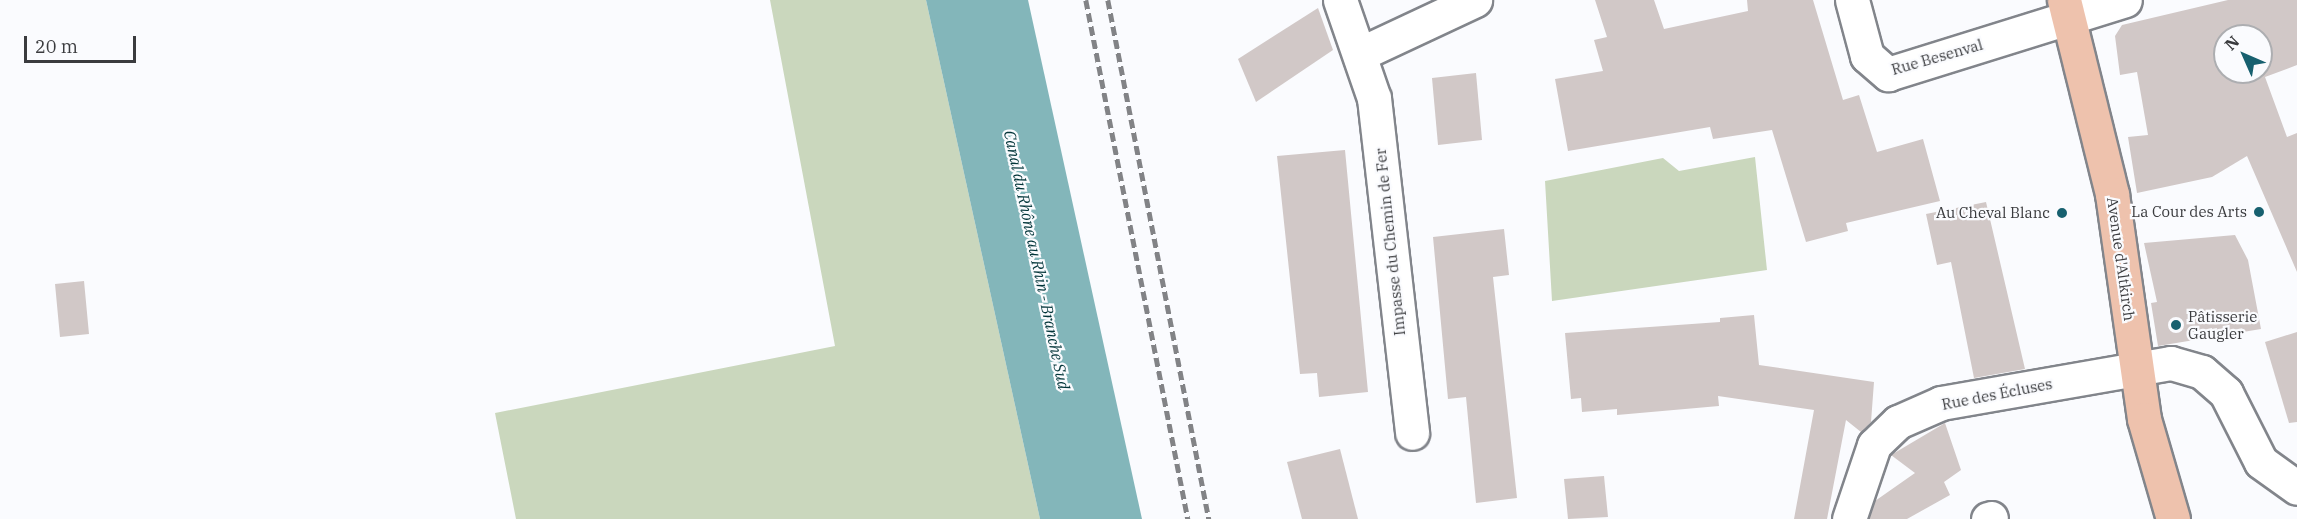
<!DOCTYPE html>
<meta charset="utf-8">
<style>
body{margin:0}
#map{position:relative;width:2297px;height:519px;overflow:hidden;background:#fafbfe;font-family:"IBM Plex Serif",serif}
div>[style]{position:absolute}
.green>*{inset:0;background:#cad7bd}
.water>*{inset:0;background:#83b6ba}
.building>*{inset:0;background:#d1c8c7}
.roads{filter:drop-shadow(2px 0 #82858b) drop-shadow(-2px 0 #82858b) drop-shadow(0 2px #82858b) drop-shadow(0 -2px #82858b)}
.minor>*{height:33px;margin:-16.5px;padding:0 16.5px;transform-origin:16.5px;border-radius:16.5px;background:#fff}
.major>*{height:33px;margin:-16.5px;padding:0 16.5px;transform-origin:16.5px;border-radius:16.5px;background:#eec2ad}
.rail>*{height:4.5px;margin-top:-2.25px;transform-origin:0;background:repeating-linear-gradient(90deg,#828386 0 9px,transparent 0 13.5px)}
.dots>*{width:16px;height:16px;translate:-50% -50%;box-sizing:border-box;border:3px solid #fafbfe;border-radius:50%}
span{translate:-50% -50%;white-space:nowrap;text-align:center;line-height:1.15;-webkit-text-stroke:4.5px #fafbfe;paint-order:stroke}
.street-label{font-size:15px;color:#3a3b3e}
.poi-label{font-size:15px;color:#3a3b3e}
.right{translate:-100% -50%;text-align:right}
.left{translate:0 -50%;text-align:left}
.water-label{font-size:16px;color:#023539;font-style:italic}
.north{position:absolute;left:2213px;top:24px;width:60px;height:60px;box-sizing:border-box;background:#fafbfe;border:2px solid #adaeb1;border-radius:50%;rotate:315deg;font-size:16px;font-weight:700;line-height:24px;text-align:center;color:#3a3b3e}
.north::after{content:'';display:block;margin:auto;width:21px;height:27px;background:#17606f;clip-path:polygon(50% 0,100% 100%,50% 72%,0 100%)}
.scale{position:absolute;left:24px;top:36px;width:112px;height:27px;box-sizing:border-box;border:3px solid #3a3b3e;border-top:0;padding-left:8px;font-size:18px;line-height:21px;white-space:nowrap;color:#3a3b3e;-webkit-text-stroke:4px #fafbfe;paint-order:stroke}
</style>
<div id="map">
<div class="green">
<div style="clip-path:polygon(770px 0,926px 0,1040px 519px,516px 519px,495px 413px,835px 346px)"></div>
<div style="clip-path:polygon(1755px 157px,1767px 270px,1552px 301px,1545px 181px,1663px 158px,1679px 171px)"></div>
</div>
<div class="water">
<div style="clip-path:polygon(926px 0,1028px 0,1142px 519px,1040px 519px)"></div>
</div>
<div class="building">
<div style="clip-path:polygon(1595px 0,1654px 0,1664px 29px,1748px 11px,1747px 0,1813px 0,1843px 100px,1859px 95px,1877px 152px,1923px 139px,1940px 201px,1846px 223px,1848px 231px,1806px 242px,1772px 130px,1713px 139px,1710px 127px,1568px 151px,1555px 79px,1603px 71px,1594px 40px,1607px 37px)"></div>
<div style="clip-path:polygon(evenodd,2228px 0,2297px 0,2297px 65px,2265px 77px,2287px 137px,2297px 133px,2297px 272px,2247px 156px,2212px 177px,2137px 193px,2128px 137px,2148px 135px,2137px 72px,2120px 75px,2115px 36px,2122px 25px,2228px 0,2225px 36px,2261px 36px,2261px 72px,2225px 72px,2225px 36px)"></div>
<div style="clip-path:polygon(1318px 8px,1333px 50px,1256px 102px,1238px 59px)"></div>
<div style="clip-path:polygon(1476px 73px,1482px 140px,1438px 145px,1432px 78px)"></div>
<div style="clip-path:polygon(1345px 150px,1368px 392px,1319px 397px,1317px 373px,1300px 374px,1277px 156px)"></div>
<div style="clip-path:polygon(1986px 202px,2025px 369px,1974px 378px,1951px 262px,1937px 265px,1926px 214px)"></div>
<div style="clip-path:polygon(1504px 229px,1509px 275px,1493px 277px,1517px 498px,1476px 503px,1466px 397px,1448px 399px,1433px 237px)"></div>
<div style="clip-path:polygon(2235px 235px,2248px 260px,2261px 329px,2158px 346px,2151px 303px,2157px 302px,2144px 243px)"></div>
<div style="clip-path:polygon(84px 281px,89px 334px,60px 337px,55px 284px)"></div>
<div style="clip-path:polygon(1754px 315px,1759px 365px,1874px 382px,1871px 422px,1861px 432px,1846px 420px,1827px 519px,1794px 519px,1814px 410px,1718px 396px,1719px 406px,1617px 415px,1617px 409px,1582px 412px,1581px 398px,1571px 399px,1565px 333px,1720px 322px,1720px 318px)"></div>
<div style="clip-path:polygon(2297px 332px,2297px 422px,2289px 423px,2265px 342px)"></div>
<div style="clip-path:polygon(1945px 423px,1961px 470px,1944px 482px,1950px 495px,1907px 519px,1869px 519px,1875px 501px,1915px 473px,1891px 455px)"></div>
<div style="clip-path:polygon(1340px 449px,1358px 519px,1302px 519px,1287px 462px)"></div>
<div style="clip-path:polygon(1604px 476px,1608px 517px,1568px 519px,1564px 479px)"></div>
</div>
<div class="roads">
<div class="minor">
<div style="left:1340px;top:0;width:104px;rotate:70.9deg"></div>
<div style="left:1374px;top:98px;width:337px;rotate:83.5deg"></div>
<div style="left:1852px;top:0;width:58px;rotate:75deg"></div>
<div style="left:1867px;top:56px;width:28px;rotate:41deg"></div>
<div style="left:1888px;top:74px;width:248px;rotate:-17.3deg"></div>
<div style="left:1362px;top:53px;width:125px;rotate:-25.1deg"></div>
<div style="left:1849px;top:519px;width:78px;rotate:-71.3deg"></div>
<div style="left:1874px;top:445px;width:33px;rotate:-44deg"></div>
<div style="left:1898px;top:422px;width:47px;rotate:-23.8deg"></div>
<div style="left:1941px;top:403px;width:233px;rotate:-9.9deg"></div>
<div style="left:2171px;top:363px;width:32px;rotate:16deg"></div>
<div style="left:2202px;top:372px;width:32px;rotate:41deg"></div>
<div style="left:2226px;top:393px;width:77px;rotate:63.1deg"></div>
<div style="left:2261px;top:462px;width:44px;rotate:35.8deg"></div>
<div style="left:1988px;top:519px;width:3px;rotate:-18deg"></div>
</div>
<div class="major">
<div style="left:2064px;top:0;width:200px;rotate:76.1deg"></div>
<div style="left:2112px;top:194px;width:227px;rotate:81.9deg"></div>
<div style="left:2144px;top:419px;width:104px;rotate:73.8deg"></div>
</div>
</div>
<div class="rail">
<div style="left:1086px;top:0;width:529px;rotate:78.88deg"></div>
<div style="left:1108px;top:0;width:529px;rotate:78.99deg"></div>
</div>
<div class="dots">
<div style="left:2259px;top:212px;background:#17606f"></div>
<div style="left:2062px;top:213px;background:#17606f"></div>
<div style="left:2176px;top:325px;background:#17606f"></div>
</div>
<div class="street-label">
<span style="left:1937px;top:57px;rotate:-16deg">Rue Besenval</span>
<span style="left:1390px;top:242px;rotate:-96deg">Impasse du Chemin de Fer</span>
<span style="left:2121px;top:259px;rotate:82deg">Avenue d'Altkirch</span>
<span style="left:1997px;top:394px;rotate:-11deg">Rue des Écluses</span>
</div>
<div class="poi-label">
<span class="right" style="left:2247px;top:212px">La Cour des Arts</span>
<span class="right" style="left:2050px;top:213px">Au Cheval Blanc</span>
<span class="left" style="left:2188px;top:325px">Pâtisserie<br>Gaugler</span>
</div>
<div class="water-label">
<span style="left:1037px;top:260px;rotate:78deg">Canal du Rhône au Rhin - Branche Sud</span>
</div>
<div class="north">N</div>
<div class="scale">20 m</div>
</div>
